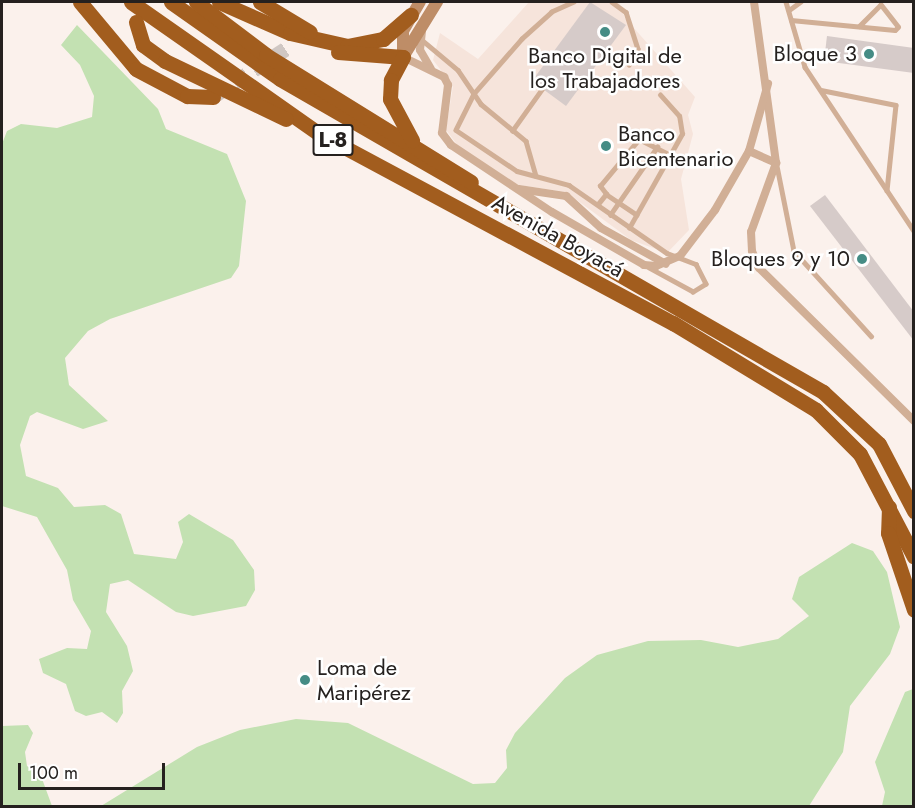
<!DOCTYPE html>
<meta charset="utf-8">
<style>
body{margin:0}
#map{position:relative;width:915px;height:808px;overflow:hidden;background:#fbf1ec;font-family:Jost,sans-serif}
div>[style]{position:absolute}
.built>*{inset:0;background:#f6e4db}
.green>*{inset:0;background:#c3e1b2}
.building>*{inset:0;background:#d6cbc9}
.highway-tunnel>*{height:15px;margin-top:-7.5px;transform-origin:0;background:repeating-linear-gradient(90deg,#d0c7c3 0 15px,transparent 0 23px)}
.lane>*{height:4.5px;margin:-2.25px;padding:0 2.25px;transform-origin:2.25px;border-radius:2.25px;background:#d1af96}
.street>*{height:8px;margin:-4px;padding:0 4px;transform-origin:4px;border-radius:4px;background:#d1af96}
.secondary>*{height:12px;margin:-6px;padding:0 6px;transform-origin:6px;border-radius:6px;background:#be8d67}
.highway>*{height:15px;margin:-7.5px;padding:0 7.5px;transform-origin:7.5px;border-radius:7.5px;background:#a25d1e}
.dots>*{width:16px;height:16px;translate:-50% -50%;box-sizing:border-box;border:3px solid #fff;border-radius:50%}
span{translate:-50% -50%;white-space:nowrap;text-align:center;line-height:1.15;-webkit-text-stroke:5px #fff;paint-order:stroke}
.shield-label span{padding:2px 4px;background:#fff;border:2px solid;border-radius:4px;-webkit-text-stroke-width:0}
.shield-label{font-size:21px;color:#25211f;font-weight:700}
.poi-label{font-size:22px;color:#25211f}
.right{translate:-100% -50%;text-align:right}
.left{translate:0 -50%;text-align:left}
.street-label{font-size:22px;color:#25211f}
.frame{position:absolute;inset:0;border:3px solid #25211f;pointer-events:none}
.scale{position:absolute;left:18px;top:763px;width:147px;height:27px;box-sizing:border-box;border:3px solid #25211f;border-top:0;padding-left:8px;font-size:18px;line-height:21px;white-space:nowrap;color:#25211f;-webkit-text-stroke:4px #fff;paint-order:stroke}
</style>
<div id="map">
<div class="built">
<div style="clip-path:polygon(529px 2px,619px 2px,625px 18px,695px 97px,688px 115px,693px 134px,681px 179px,689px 230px,667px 253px,631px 240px,566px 192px,512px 184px,458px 146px,446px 130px,453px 86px,433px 60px,440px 33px,478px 59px)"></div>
</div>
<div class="green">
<div style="clip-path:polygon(77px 25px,158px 109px,166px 129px,227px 154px,246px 201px,239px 266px,231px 278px,110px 319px,88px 331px,65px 358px,69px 385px,108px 421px,83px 429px,37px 412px,30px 416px,20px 445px,26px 476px,58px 488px,74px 507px,105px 505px,121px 514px,134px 554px,176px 559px,183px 542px,178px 522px,189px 514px,233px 540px,254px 570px,255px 590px,246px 606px,193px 616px,176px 612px,128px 580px,110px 584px,106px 612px,127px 646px,133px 671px,122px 691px,123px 713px,117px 723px,102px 712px,86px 716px,75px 711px,66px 684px,43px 673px,39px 659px,67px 648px,87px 649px,91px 631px,73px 600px,67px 570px,37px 517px,2px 506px,2px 144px,7px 131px,21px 124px,57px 128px,92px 117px,94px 96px,80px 65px,61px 45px)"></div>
<div style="clip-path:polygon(852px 543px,873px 551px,887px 572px,900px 627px,890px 654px,850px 706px,843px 752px,809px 806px,101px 806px,197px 747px,240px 730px,296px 719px,348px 723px,473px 784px,495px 783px,507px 768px,506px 750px,515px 733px,565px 678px,597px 655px,648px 641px,701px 640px,738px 647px,778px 639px,809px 616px,792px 599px,799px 577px)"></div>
<div style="clip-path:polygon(913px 689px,913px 806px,882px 806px,885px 792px,875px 762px,905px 692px)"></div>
<div style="clip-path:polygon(28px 725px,33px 733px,25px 752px,27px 766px,41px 776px,52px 806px,2px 806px,2px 726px)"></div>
</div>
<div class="building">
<div style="clip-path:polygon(590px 2px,626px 25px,566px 106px,532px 81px)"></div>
<div style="clip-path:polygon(827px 36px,914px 48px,914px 73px,824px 61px)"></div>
<div style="clip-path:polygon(825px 195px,914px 312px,914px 341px,810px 206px)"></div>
</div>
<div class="highway-tunnel">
<div style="left:215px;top:95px;width:90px;rotate:-33.2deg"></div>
</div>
<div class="lane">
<div style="left:574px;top:2px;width:24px;rotate:156deg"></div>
<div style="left:552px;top:12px;width:40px;rotate:138deg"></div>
<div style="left:522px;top:39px;width:73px;rotate:131.1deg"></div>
<div style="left:474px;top:94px;width:40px;rotate:116.6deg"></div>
<div style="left:456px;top:130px;width:73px;rotate:33.9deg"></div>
<div style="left:517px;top:171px;width:54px;rotate:15.1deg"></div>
<div style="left:569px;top:185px;width:119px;rotate:34.8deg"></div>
<div style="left:667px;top:253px;width:31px;rotate:21deg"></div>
<div style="left:696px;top:264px;width:22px;rotate:63deg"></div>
<div style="left:706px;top:284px;width:15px;rotate:148deg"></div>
<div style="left:693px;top:292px;width:50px;rotate:-151.4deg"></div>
<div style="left:612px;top:2px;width:17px;rotate:36deg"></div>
<div style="left:626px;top:12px;width:39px;rotate:72deg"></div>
<div style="left:638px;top:49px;width:18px;rotate:119deg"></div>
<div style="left:786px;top:2px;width:68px;rotate:73.7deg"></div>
<div style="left:805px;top:67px;width:197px;rotate:56.4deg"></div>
<div style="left:789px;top:10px;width:14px;rotate:-36deg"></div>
<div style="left:791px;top:20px;width:104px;rotate:5.5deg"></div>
<div style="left:895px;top:30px;width:4px;rotate:-45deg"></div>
<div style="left:898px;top:27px;width:28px;rotate:-128deg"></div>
<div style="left:881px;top:5px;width:30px;rotate:135deg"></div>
<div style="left:422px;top:40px;width:47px;rotate:39.8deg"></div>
<div style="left:458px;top:70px;width:41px;rotate:55.9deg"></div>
<div style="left:481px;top:104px;width:58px;rotate:39.4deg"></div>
<div style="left:526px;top:141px;width:36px;rotate:74deg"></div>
<div style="left:821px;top:90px;width:76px;rotate:11.3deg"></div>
<div style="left:896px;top:105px;width:86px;rotate:96deg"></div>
<div style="left:512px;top:131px;width:52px;rotate:-54.5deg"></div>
<div style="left:777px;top:166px;width:87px;rotate:78.7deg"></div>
<div style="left:794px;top:251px;width:115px;rotate:47.8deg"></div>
<div style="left:606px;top:194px;width:37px;rotate:34deg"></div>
<div style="left:598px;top:204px;width:13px;rotate:-51deg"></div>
<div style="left:606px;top:194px;width:10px;rotate:-127deg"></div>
<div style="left:600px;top:186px;width:61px;rotate:-50.3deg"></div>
<div style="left:639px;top:139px;width:37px;rotate:27deg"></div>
<div style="left:610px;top:215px;width:83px;rotate:-55.3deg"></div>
<div style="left:629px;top:228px;width:108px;rotate:-60.6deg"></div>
<div style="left:682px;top:134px;width:18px;rotate:-99deg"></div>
<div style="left:679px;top:116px;width:28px;rotate:-132deg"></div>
</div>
<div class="street">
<div style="left:754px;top:2px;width:162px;rotate:82.2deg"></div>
<div style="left:776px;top:163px;width:73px;rotate:109.9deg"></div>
<div style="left:751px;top:232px;width:19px;rotate:87deg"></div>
<div style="left:752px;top:251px;width:18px;rotate:68deg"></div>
<div style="left:759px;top:268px;width:218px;rotate:44.6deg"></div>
<div style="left:422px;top:31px;width:19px;rotate:96deg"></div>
<div style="left:420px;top:50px;width:22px;rotate:60deg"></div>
<div style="left:403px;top:57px;width:46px;rotate:26deg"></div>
<div style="left:444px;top:77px;width:9px;rotate:63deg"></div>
<div style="left:448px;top:85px;width:48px;rotate:97.1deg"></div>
<div style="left:442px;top:133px;width:15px;rotate:53deg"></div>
<div style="left:451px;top:145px;width:121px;rotate:33.6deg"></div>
<div style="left:552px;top:212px;width:106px;rotate:29.9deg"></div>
<div style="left:644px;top:265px;width:12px;rotate:5deg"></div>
<div style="left:656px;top:266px;width:26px;rotate:-23deg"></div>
<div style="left:680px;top:256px;width:58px;rotate:-52.7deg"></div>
<div style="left:715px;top:210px;width:68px;rotate:-60deg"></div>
<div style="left:749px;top:151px;width:70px;rotate:-74.2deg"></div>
<div style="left:749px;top:151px;width:30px;rotate:24deg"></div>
<div style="left:519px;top:189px;width:48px;rotate:8.5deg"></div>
<div style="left:566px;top:196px;width:47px;rotate:42.4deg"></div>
<div style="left:601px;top:228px;width:74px;rotate:29deg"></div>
</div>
<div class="secondary">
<div style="left:403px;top:57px;width:65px;rotate:-58.3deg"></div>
<div style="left:403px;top:57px;width:26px;rotate:-90deg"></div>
<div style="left:403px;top:31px;width:34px;rotate:-60deg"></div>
</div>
<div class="highway">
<div style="left:80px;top:2px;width:87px;rotate:50.1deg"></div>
<div style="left:136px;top:69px;width:58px;rotate:27.9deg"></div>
<div style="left:187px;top:96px;width:26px;rotate:2deg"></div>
<div style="left:131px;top:2px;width:228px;rotate:35deg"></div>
<div style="left:318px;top:133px;width:403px;rotate:28.2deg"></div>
<div style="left:673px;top:323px;width:167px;rotate:31.3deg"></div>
<div style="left:816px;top:410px;width:62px;rotate:45deg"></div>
<div style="left:860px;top:454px;width:116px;rotate:62.3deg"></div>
<div style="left:171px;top:2px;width:133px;rotate:35.2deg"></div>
<div style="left:280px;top:79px;width:627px;rotate:29.96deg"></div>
<div style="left:823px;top:392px;width:76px;rotate:42.9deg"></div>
<div style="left:879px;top:444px;width:76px;rotate:62.4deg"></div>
<div style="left:196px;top:2px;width:88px;rotate:37.1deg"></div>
<div style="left:266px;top:55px;width:241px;rotate:31.8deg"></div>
<div style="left:219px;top:2px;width:77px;rotate:23.6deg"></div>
<div style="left:290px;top:33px;width:58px;rotate:12.8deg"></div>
<div style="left:347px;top:46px;width:37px;rotate:-11deg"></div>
<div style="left:383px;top:39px;width:37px;rotate:-41deg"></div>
<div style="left:260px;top:2px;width:58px;rotate:31deg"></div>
<div style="left:136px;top:22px;width:24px;rotate:73deg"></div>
<div style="left:143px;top:45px;width:27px;rotate:36deg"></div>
<div style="left:165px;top:61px;width:134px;rotate:25.6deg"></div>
<div style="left:338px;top:52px;width:65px;rotate:4.4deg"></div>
<div style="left:403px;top:57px;width:26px;rotate:118deg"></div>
<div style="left:391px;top:80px;width:19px;rotate:93deg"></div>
<div style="left:390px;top:99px;width:47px;rotate:61.8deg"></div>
<div style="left:889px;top:507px;width:26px;rotate:92deg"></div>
<div style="left:888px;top:533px;width:81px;rotate:71.3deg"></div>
</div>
<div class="dots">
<div style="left:605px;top:32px;background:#458c85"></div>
<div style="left:869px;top:54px;background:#458c85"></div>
<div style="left:606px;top:146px;background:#458c85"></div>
<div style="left:862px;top:259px;background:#458c85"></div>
<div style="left:305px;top:680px;background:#458c85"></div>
</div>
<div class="shield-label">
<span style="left:333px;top:140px">L-8</span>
</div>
<div class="poi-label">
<span class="right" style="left:857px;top:54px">Bloque 3</span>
<span style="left:605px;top:68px">Banco Digital de<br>los Trabajadores</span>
<span class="left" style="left:618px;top:146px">Banco<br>Bicentenario</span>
<span class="right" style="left:850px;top:259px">Bloques 9 y 10</span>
<span class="left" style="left:317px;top:680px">Loma de<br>Maripérez</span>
</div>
<div class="street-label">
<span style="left:558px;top:236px;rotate:29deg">Avenida Boyacá</span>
</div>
<div class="frame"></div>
<div class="scale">100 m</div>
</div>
